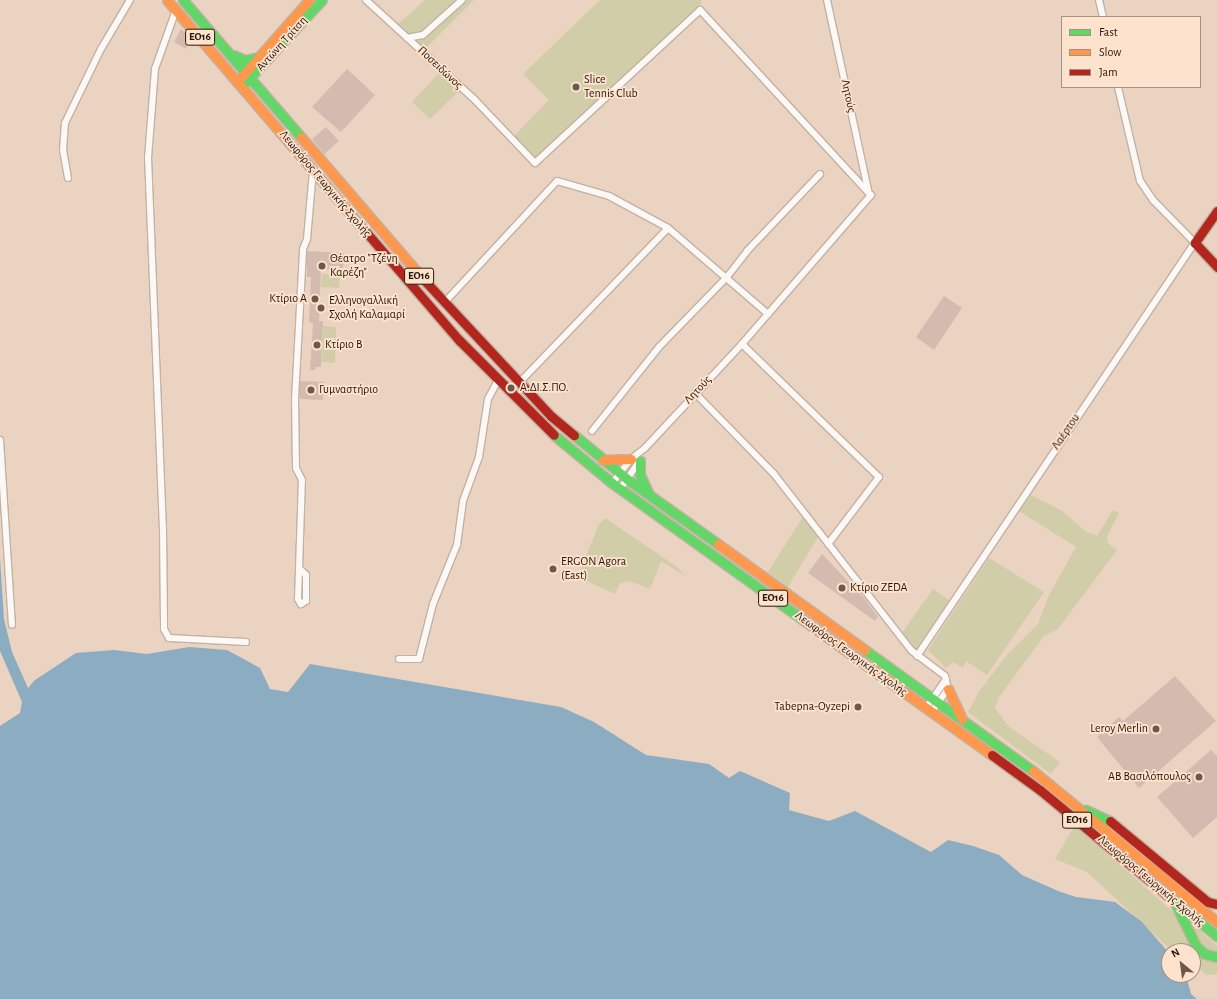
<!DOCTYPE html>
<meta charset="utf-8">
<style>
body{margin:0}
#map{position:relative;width:1217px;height:999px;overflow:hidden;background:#ead3c0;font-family:"Alegreya Sans",sans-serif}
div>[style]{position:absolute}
.green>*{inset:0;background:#d0cda8}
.water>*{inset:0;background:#8cacc1}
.building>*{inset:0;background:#d3bcaf}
.roads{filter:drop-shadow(1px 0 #c3b1a3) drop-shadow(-1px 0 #c3b1a3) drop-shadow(0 1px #c3b1a3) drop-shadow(0 -1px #c3b1a3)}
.street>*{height:6px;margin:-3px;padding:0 3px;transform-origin:3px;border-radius:3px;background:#fcf8f6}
.fast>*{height:9px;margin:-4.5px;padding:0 4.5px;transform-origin:4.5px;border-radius:4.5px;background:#63d668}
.slow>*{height:9px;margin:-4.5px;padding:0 4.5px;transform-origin:4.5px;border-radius:4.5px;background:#ff974d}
.jam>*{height:9px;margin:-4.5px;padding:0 4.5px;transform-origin:4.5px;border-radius:4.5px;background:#b3261e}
.dots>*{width:11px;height:11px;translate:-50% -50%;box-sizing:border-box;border:2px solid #fde3ce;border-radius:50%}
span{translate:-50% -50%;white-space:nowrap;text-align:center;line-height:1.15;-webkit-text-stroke:3.5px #fde3ce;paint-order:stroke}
.shield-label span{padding:1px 3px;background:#fde3ce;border:1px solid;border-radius:3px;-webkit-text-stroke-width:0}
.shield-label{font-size:11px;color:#26170a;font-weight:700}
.street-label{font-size:12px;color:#26170a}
.poi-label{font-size:12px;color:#26170a}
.left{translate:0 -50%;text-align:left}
.right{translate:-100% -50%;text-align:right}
.legend{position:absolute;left:1061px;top:16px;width:140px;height:72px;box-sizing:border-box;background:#fde3ce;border:1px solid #a79180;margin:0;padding:5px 7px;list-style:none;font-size:12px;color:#26170a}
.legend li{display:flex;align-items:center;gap:8px;height:20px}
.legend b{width:20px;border:1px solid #a79180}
.north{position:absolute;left:1161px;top:943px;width:40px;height:40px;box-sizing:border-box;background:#fde3ce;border:1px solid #a79180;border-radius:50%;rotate:331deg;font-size:11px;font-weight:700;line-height:16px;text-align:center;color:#26170a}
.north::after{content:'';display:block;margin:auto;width:14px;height:18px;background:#6b594a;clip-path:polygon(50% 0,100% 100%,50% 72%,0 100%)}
</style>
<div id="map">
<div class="green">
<div style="clip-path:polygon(425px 0,474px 0,423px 51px,395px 27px)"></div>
<div style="clip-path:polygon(600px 0,701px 0,701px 5px,534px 165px,514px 136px,549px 100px,523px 74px)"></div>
<div style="clip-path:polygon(439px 73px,459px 91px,430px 119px,412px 102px)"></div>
<div style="clip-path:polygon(322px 274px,340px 275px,339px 288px,321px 287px)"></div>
<div style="clip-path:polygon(323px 326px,336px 327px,335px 363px,322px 362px)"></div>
<div style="clip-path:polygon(1031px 495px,1062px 511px,1085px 531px,1097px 536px,1113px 510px,1119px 513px,1107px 537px,1108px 543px,1117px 550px,1058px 629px,1044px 636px,999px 697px,995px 708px,1009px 727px,1060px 762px,1051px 774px,968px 712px,978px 693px,1006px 656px,1038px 624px,1049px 595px,1076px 547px,1019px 511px)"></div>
<div style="clip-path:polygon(804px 515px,819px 535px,788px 587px,768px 572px)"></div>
<div style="clip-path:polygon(605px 518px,677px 567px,685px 576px,661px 561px,650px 589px,630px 581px,620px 583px,615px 594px,578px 577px,598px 526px)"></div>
<div style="clip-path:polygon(989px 558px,1044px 592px,987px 675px,966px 661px,963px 668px,953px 662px,946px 668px,928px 650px)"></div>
<div style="clip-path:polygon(933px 589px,949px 600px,917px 651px,902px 633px)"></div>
<div style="clip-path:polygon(1075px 825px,1173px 912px,1198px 954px,1217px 962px,1217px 974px,1207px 975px,1193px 965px,1193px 951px,1172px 951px,1087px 872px,1055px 859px)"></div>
<div style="clip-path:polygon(1191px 922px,1217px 946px,1217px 954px,1203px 948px)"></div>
</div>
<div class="water">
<div style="clip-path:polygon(0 558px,4px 619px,12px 652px,28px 688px,35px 680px,76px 653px,114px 650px,147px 654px,189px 647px,227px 650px,260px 668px,270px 689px,288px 692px,310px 664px,561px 707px,594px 722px,646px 755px,709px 764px,729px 778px,740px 771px,790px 793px,789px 810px,829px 821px,855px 811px,931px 852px,948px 840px,973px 846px,999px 855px,1022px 875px,1058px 891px,1076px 897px,1115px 902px,1142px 922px,1169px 953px,1169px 975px,1186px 975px,1191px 994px,1197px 999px,0 999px,0 726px,20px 713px,22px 702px,0 651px)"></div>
</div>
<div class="building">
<div style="clip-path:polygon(181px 29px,190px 38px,186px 49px,174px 42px)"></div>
<div style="clip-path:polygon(347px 69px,375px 95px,341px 132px,312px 107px)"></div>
<div style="clip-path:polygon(326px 127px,339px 141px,324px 154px,312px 139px)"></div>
<div style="clip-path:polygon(307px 251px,344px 253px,343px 270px,321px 269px,319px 321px,323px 321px,321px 367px,316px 367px,315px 370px,310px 370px,313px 323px,309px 322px,311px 277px,307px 277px)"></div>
<div style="clip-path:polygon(944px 296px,962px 308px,934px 350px,916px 337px)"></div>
<div style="clip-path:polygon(300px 381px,324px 382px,323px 400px,300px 399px)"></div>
<div style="clip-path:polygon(822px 554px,864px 598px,878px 617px,875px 621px,808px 573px)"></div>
<div style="clip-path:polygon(1175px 676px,1216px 721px,1139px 788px,1097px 737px,1119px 717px,1123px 721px)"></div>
<div style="clip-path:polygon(1211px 750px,1217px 756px,1217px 817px,1193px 838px,1157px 797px)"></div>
</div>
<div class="roads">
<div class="street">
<div style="left:366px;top:0;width:148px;rotate:42.5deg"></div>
<div style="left:475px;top:100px;width:87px;rotate:46.4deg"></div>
<div style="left:535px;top:163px;width:225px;rotate:-42.8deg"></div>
<div style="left:700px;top:10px;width:252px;rotate:47.3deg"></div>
<div style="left:871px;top:195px;width:197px;rotate:130.9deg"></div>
<div style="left:742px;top:344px;width:142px;rotate:133deg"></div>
<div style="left:645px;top:448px;width:18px;rotate:142deg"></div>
<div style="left:631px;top:459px;width:31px;rotate:128deg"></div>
<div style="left:827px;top:0;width:194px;rotate:77.8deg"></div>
<div style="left:1099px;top:0;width:17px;rotate:77deg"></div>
<div style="left:176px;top:10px;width:63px;rotate:109.6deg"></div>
<div style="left:155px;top:69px;width:88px;rotate:94.5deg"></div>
<div style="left:148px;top:157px;width:371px;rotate:87.7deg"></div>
<div style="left:163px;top:528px;width:101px;rotate:89.4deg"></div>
<div style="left:164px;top:629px;width:10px;rotate:61deg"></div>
<div style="left:169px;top:638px;width:77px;rotate:3deg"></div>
<div style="left:407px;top:38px;width:16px;rotate:-11deg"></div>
<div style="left:423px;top:35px;width:52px;rotate:-41.9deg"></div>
<div style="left:68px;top:178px;width:27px;rotate:-100deg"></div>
<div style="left:63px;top:151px;width:28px;rotate:-86deg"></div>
<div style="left:65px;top:123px;width:82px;rotate:-64.1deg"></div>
<div style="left:101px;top:49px;width:57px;rotate:-59.4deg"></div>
<div style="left:444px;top:303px;width:166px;rotate:-47.2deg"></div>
<div style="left:557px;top:181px;width:54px;rotate:16.1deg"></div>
<div style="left:609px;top:196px;width:67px;rotate:28.5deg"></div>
<div style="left:742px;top:344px;width:191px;rotate:44.2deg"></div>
<div style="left:879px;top:477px;width:84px;rotate:127.3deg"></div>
<div style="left:518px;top:384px;width:216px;rotate:-46.1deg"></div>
<div style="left:668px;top:228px;width:132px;rotate:40.7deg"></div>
<div style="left:695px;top:393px;width:113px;rotate:45.7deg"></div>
<div style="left:774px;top:474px;width:224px;rotate:52.1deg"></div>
<div style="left:912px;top:651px;width:41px;rotate:37.1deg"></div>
<div style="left:945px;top:676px;width:13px;rotate:77deg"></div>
<div style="left:948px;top:689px;width:29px;rotate:126deg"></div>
<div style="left:592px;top:431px;width:107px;rotate:-51.4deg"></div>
<div style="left:659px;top:347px;width:98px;rotate:-45.8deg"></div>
<div style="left:727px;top:277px;width:33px;rotate:-52deg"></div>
<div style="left:747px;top:251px;width:106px;rotate:-46.5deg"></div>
<div style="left:0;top:440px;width:185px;rotate:86.3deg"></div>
<div style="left:620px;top:489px;width:33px;rotate:-55deg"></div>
<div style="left:301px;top:570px;width:7px;rotate:45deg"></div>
<div style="left:306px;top:575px;width:26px;rotate:90deg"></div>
<div style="left:306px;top:601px;width:6px;rotate:149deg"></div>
<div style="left:301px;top:604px;width:6px;rotate:-121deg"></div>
<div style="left:298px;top:599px;width:119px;rotate:-88.1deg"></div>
<div style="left:302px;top:480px;width:13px;rotate:-117deg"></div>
<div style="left:296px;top:468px;width:69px;rotate:-90.8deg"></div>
<div style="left:295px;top:399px;width:150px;rotate:-86.9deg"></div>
<div style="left:303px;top:249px;width:11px;rotate:-68deg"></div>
<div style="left:307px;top:239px;width:69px;rotate:-85deg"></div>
<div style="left:917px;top:656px;width:498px;rotate:-56.1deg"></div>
<div style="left:1195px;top:243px;width:60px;rotate:-134.3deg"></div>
<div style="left:1153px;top:200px;width:23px;rotate:-124deg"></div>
<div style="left:1140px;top:181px;width:97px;rotate:-103.2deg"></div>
<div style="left:399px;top:659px;width:20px"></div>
<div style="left:419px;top:659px;width:57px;rotate:-75.7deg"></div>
<div style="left:433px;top:604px;width:64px;rotate:-67.9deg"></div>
<div style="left:457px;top:545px;width:44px;rotate:-82.2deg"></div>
<div style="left:463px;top:501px;width:47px;rotate:-70deg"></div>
<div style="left:479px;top:457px;width:59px;rotate:-81.2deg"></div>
<div style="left:488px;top:399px;width:19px;rotate:-62deg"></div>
<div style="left:926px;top:708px;width:35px;rotate:-55deg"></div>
</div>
<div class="fast">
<div style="left:183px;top:0;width:181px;rotate:49.3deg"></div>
<div style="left:233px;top:55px;width:13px;rotate:23deg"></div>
<div style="left:245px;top:60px;width:14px;rotate:-12deg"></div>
<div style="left:242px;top:86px;width:117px;rotate:-47.1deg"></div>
<div style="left:554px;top:435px;width:75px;rotate:39.6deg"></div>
<div style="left:612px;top:483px;width:234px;rotate:35.6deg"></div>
<div style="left:574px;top:435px;width:69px;rotate:39.7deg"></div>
<div style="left:627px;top:479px;width:112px;rotate:35.5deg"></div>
<div style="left:640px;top:461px;width:14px;rotate:90deg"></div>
<div style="left:640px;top:475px;width:21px;rotate:65deg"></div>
<div style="left:865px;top:650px;width:207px;rotate:35.8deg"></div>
<div style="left:1086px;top:810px;width:26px;rotate:25deg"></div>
<div style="left:1167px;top:895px;width:65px;rotate:39.4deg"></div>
<div style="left:1175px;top:903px;width:48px;rotate:64deg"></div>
<div style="left:1196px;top:946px;width:12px;rotate:42deg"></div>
<div style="left:1205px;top:954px;width:12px;rotate:14deg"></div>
</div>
<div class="slow">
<div style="left:167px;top:0;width:306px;rotate:49.4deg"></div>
<div style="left:237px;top:82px;width:109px;rotate:-48.7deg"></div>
<div style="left:301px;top:137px;width:190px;rotate:49.3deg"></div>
<div style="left:603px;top:460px;width:28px;rotate:-2deg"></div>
<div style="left:718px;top:544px;width:181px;rotate:35.8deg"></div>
<div style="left:802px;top:619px;width:234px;rotate:35.6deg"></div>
<div style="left:948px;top:689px;width:33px;rotate:65deg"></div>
<div style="left:1033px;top:771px;width:238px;rotate:39.4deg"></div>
</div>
<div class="jam">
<div style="left:1217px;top:211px;width:39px;rotate:125deg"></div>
<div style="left:1195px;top:243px;width:33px;rotate:47deg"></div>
<div style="left:366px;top:232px;width:143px;rotate:49.3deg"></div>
<div style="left:459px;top:340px;width:134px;rotate:45deg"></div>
<div style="left:425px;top:281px;width:185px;rotate:47deg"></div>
<div style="left:551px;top:416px;width:30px;rotate:40deg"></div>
<div style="left:992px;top:755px;width:59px;rotate:36.1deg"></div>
<div style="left:1040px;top:790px;width:165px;rotate:39.6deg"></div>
<div style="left:1110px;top:821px;width:127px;rotate:39.6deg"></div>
<div style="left:1208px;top:902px;width:9px;rotate:13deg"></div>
</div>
</div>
<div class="dots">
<div style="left:576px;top:87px;background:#6b594a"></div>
<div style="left:322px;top:266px;background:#6b594a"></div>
<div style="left:315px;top:299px;background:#6b594a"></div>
<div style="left:321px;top:308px;background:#6b594a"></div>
<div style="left:317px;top:345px;background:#6b594a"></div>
<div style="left:511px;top:388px;background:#6b594a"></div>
<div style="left:311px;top:390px;background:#6b594a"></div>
<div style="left:553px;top:569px;background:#6b594a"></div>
<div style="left:842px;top:588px;background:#6b594a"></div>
<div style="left:858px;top:707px;background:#6b594a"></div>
<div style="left:1156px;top:729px;background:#6b594a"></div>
<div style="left:1199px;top:777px;background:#6b594a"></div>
</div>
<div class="shield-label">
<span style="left:200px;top:37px">ΕΟ16</span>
<span style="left:419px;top:276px">ΕΟ16</span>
<span style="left:773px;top:598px">ΕΟ16</span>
<span style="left:1077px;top:820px">ΕΟ16</span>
</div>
<div class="street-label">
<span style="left:282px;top:44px;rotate:-48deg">Αντώνη Τρίτση</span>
<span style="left:440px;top:68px;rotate:43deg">Ποσειδώνος</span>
<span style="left:848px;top:96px;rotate:78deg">Λητούς</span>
<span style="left:325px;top:184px;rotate:50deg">Λεωφόρος Γεωργικής Σχολής</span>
<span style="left:698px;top:390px;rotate:-47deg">Λητούς</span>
<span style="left:1066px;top:432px;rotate:-56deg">Λαέρτου</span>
<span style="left:851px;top:654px;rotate:36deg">Λεωφόρος Γεωργικής Σχολής</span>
<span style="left:1151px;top:881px;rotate:40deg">Λεωφόρος Γεωργικής Σχολής</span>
</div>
<div class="poi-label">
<span class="left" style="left:584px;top:87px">Slice<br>Tennis Club</span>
<span class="left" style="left:330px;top:266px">Θέατρο "Τζένη<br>Καρέζη"</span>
<span class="right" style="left:307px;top:299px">Κτίριο Α</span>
<span class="left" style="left:329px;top:308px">Ελληνογαλλική<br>Σχολή Καλαμαρί</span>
<span class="left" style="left:325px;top:345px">Κτίριο Β</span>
<span class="left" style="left:520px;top:388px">Α.ΔΙ.Σ.ΠΟ.</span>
<span class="left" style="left:319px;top:390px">Γυμναστήριο</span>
<span class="left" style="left:561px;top:569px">ERGON Agora<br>(East)</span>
<span class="left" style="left:850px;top:588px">Κτίριο ZEDA</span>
<span class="right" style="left:850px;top:707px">Tabepna-Oyzepi</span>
<span class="right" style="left:1148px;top:729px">Leroy Merlin</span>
<span class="right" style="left:1191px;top:777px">ΑΒ Βασιλόπουλος</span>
</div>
<ul class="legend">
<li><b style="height:5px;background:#63d668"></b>Fast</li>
<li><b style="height:5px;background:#ff974d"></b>Slow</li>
<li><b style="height:5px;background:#b3261e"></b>Jam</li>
</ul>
<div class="north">N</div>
</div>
